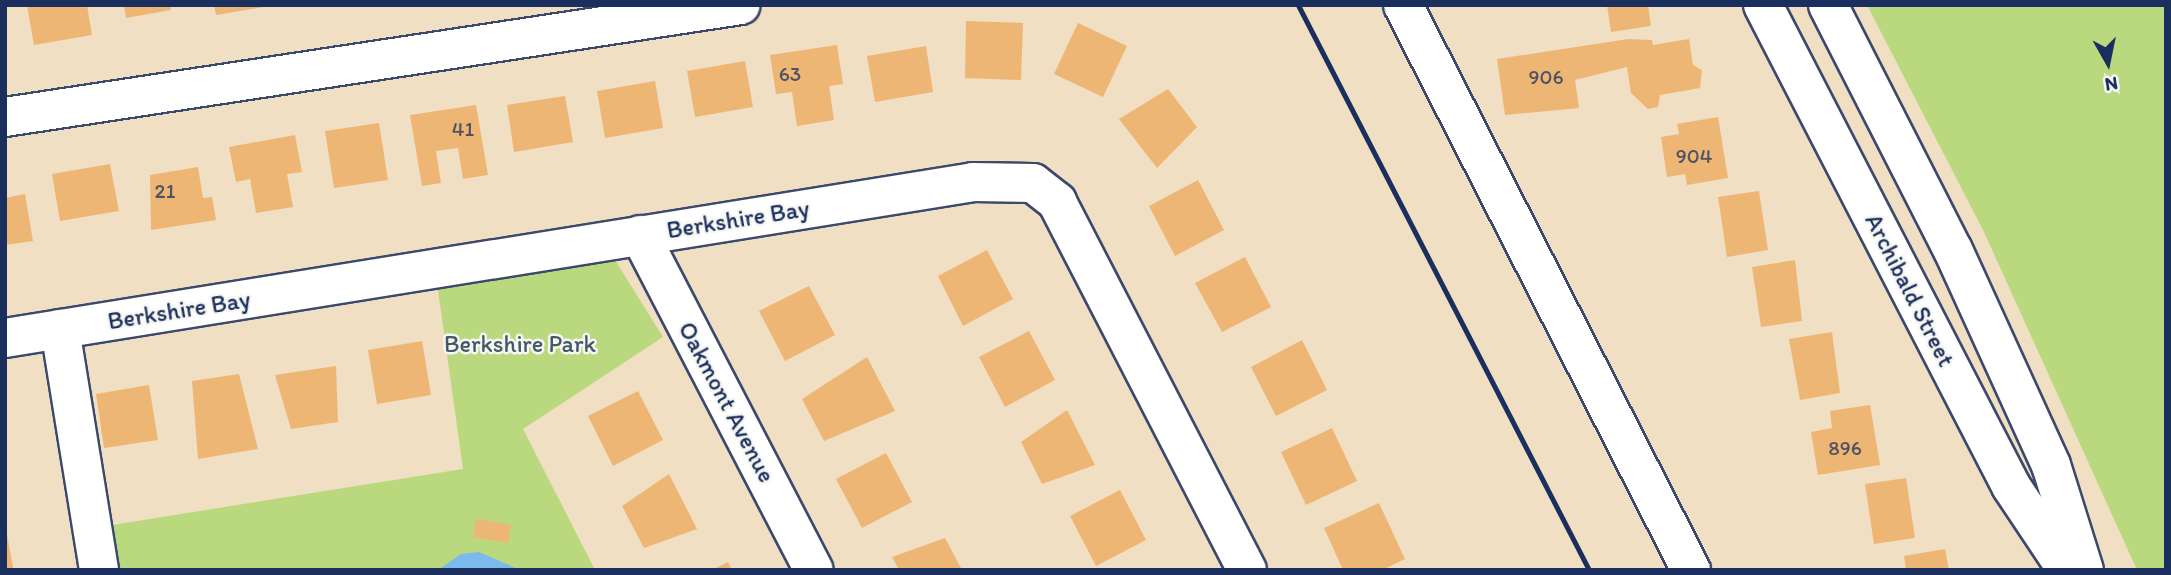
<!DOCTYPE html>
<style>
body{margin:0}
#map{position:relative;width:2171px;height:575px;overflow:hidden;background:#f0dfc2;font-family:Itim,sans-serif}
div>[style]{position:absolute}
.green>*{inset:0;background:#bad87e}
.water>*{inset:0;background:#7bb9ee}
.building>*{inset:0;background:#eeb675}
.roads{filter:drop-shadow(2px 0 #3b496d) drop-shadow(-2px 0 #3b496d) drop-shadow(0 2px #3b496d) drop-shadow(0 -2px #3b496d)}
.minor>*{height:38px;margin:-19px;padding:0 19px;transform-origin:19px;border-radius:19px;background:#fff}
.major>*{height:38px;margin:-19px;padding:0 19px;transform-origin:19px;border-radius:19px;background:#fff}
.rail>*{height:5px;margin:-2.5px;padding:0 2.5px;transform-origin:2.5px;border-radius:2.5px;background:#1b2f5e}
span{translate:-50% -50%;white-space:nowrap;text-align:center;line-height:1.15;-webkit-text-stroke:5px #f6f6f2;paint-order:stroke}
.number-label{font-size:21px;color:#505164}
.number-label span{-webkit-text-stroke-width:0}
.street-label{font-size:24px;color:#1b2f5e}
.park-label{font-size:24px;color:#435966}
.frame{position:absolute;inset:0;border:7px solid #1b2f5e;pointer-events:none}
.north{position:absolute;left:2073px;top:28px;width:70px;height:70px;-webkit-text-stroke:5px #f6f6f2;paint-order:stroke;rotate:171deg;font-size:19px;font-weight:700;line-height:28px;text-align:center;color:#1b2f5e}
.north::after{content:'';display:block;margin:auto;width:24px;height:32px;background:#1b2f5e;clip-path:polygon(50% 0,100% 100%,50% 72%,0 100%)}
</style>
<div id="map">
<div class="green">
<div style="clip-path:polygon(1867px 5px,2166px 5px,2166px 570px,2137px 570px,1984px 232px)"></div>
<div style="clip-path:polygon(615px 260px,663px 337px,523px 429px,595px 570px,113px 570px,106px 526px,463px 469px,437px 283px)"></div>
</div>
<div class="water">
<div style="clip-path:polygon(479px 552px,520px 570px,438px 570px,461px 554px)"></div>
</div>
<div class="building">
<div style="clip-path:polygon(27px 5px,87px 5px,92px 35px,34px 45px)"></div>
<div style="clip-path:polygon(124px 5px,170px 5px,171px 10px,126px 18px)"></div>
<div style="clip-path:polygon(214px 5px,264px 5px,264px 7px,216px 15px)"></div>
<div style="clip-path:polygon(1607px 5px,1648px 5px,1651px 26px,1611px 32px)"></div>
<div style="clip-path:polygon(966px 21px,1023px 23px,1021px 80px,965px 78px)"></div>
<div style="clip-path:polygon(1078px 23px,1127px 46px,1103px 97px,1054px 74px)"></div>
<div style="clip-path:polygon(1628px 39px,1652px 40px,1653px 45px,1689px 39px,1693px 65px,1702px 70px,1700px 88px,1660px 95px,1658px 107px,1648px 109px,1631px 93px,1627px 67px,1575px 80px,1579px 108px,1505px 115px,1497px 59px)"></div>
<div style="clip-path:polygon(837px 45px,843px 84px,829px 86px,834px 120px,797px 126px,792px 92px,776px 94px,770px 55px)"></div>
<div style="clip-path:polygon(926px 46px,933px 92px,875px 102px,867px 56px)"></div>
<div style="clip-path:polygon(745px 61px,753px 107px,695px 117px,687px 71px)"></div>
<div style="clip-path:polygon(655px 81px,663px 128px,605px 138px,597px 91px)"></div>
<div style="clip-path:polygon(1168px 89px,1197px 127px,1157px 168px,1119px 119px)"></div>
<div style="clip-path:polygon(565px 96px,573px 142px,514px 152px,507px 105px)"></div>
<div style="clip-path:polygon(476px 105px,488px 175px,463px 179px,458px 148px,436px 151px,441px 183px,422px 186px,410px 115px)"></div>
<div style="clip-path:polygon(1718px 117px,1728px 178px,1687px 185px,1685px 174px,1667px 177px,1661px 137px,1679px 134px,1677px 124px)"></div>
<div style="clip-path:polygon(379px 123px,388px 180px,334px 188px,325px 131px)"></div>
<div style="clip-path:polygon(295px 135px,302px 172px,287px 174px,293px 207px,256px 213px,250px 179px,236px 182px,229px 147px)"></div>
<div style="clip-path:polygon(110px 164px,119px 211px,60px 221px,52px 174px)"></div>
<div style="clip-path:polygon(198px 167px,203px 198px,212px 197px,216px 220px,151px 230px,150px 175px)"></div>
<div style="clip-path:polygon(1198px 180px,1224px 230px,1175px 256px,1149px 206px)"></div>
<div style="clip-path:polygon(1759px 191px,1768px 250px,1727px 257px,1718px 197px)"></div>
<div style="clip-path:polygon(25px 194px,33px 241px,5px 245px,5px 198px)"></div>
<div style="clip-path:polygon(987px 250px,1013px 299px,963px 326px,938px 276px)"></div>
<div style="clip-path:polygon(1245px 257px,1271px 307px,1222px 332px,1195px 283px)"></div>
<div style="clip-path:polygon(1795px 260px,1802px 321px,1761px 327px,1752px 267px)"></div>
<div style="clip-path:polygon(809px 286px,835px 335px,785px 361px,759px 311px)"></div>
<div style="clip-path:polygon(1029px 331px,1055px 380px,1005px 407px,979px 357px)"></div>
<div style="clip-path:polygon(1832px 332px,1840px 393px,1800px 400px,1789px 339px)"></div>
<div style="clip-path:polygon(1302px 340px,1327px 390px,1276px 416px,1251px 367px)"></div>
<div style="clip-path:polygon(422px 341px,431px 395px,377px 404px,368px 350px)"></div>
<div style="clip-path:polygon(867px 357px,895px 411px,824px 441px,802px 399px)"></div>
<div style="clip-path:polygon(336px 366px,338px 422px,291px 429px,275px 375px)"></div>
<div style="clip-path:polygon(239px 374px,258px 449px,198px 459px,192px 381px)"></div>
<div style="clip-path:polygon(149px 385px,158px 440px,104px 448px,96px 394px)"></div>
<div style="clip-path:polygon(638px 391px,663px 440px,613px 466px,588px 416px)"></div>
<div style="clip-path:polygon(1870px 405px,1880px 465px,1818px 475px,1811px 432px,1832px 428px,1830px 411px)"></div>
<div style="clip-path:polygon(1067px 410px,1095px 465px,1042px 484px,1021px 442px)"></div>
<div style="clip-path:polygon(1332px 428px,1357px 481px,1306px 505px,1281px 452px)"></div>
<div style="clip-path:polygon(886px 453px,912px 502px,862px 528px,836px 479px)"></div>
<div style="clip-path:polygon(669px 474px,697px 529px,644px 548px,622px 506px)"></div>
<div style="clip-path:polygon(1906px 478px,1915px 538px,1874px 544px,1865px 484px)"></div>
<div style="clip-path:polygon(1120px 490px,1146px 540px,1096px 566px,1070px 516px)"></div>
<div style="clip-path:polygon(1379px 503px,1405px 559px,1382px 570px,1343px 570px,1324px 528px)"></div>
<div style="clip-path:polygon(476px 519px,511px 525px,508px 543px,473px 537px)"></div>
<div style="clip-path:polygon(5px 523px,13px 568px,5px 569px)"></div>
<div style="clip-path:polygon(945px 538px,962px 570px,899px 570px,892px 557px)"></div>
<div style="clip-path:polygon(1945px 549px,1949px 570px,1906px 570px,1904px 556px)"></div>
<div style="clip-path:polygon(728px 562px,732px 570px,712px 570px)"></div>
</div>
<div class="roads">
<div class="minor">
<div style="left:1403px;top:5px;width:634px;rotate:62.99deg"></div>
<div style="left:5px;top:117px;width:744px;rotate:-8.65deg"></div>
<div style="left:640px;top:235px;width:377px;rotate:62.6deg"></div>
<div style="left:60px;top:329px;width:244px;rotate:80.8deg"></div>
<div style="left:5px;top:338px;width:980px;rotate:-9.15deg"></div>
<div style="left:973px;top:182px;width:60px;rotate:1deg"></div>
<div style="left:1033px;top:183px;width:31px;rotate:38deg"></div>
<div style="left:1057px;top:202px;width:414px;rotate:62.7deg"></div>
</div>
<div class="major">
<div style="left:1763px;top:5px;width:541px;rotate:62.72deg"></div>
<div style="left:2011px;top:486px;width:101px;rotate:56.3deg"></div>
<div style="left:1828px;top:5px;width:275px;rotate:63deg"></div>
<div style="left:1953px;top:250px;width:236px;rotate:65.5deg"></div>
<div style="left:2051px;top:465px;width:110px;rotate:72.6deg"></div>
</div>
</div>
<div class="rail">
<div style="left:1298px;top:5px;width:636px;rotate:62.75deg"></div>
</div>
<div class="number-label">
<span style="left:790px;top:74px">63</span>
<span style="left:1546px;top:77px">906</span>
<span style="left:463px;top:129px">41</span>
<span style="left:1694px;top:156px">904</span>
<span style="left:165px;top:191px">21</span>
<span style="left:1845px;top:448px">896</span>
</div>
<div class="street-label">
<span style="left:738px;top:219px;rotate:-9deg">Berkshire Bay</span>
<span style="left:1910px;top:290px;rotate:63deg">Archibald Street</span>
<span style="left:179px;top:310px;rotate:-9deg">Berkshire Bay</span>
<span style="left:727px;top:402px;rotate:62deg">Oakmont Avenue</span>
</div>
<div class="park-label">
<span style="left:520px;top:344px">Berkshire Park</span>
</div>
<div class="frame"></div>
<div class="north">N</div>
</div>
